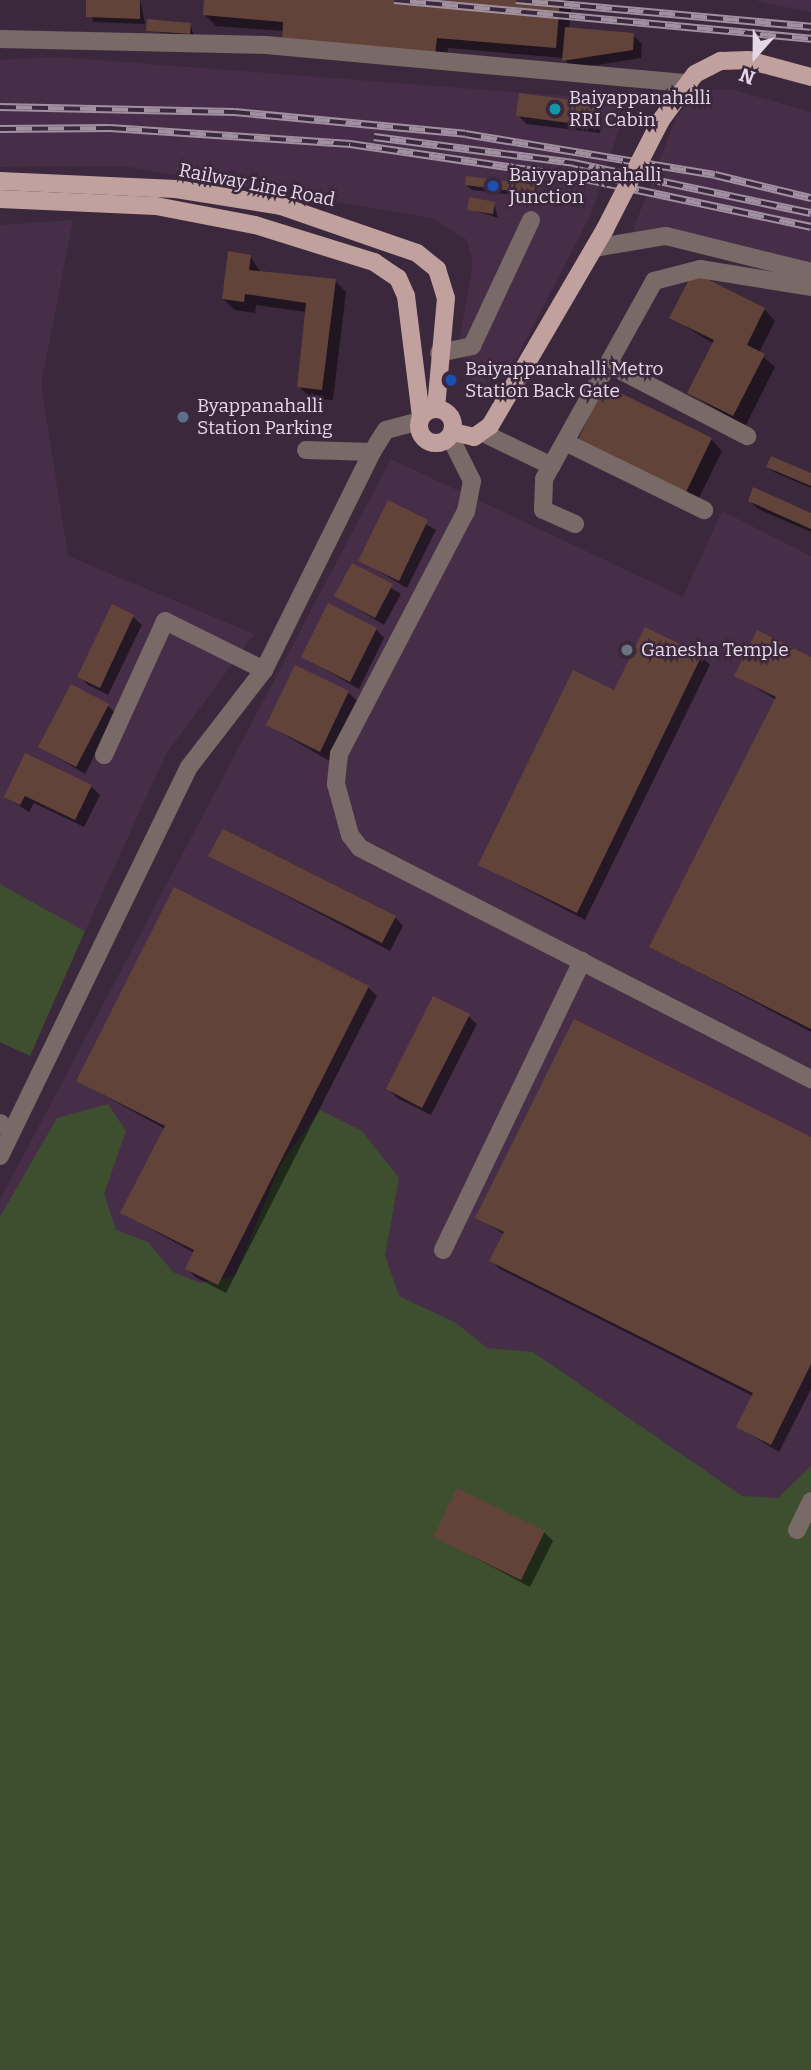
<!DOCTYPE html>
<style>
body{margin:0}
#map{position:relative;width:811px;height:2070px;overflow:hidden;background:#3c283c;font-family:Bitter,serif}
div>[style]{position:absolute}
.built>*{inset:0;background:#472e48}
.green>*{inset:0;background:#3d4f2f}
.shadow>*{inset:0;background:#0007}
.building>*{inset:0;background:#62433a}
.minor>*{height:18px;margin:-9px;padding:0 9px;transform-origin:9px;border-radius:9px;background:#796967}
.major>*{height:18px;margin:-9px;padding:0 9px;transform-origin:9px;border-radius:9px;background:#c1a19d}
.major>.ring{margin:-9px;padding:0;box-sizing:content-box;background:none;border:18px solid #c1a19d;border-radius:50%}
.rail>*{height:8px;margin-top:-4px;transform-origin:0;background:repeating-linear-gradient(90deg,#3c283c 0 16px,#a090a0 0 32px);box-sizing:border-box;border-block:2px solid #a090a0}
.major-bridge>*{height:18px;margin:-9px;padding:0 9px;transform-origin:9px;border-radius:9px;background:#c1a19d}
.dots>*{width:19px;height:19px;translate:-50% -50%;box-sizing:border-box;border:4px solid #3c283c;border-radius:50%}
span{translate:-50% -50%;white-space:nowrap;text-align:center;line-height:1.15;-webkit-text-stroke:5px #3c283c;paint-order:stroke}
.poi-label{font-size:19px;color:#e5d8e5}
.left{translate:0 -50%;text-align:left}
.street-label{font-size:19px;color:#e5d8e5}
.north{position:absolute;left:720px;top:21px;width:70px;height:70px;-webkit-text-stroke:5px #3c283c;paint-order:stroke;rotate:201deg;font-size:19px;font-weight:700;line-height:28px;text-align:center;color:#e5d8e5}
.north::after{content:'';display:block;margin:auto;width:24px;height:32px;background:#e5d8e5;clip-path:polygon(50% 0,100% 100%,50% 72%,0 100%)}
</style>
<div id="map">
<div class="built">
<div style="clip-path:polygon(755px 0,811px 0,811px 12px,769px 4px)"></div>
<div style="clip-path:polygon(58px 57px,564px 96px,626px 107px,592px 212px,509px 373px,483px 385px,466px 377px,460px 336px,473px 264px,467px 240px,432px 218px,123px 166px,0 167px,0 60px)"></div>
<div style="clip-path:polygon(731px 89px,811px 112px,811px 284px,657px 241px,624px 254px,676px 117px,701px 90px)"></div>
<div style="clip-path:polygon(73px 220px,41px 384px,68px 556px,254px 634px,166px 754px,85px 931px,0 884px,0 225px)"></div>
<div style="clip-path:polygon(391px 459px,683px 597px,722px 511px,811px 556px,811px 2070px,0 1948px,0 1200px)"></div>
</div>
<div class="green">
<div style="clip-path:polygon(0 884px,85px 931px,30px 1056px,0 1042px)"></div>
<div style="clip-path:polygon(108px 1104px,126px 1131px,104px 1194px,116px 1230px,148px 1242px,173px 1272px,200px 1283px,235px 1276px,280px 1166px,320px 1110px,362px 1131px,399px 1178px,385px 1255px,399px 1296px,456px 1323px,487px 1348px,533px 1352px,742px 1496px,778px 1498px,811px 1466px,811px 2070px,0 2070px,0 1217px,57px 1118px)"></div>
</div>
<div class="shadow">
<div style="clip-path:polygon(88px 0,140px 0,145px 24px,93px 22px)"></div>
<div style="clip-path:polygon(206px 0,572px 0,569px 29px,633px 35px,642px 44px,641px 58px,572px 69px,564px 58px,448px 48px,446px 66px,284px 31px,216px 26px,204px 14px)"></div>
<div style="clip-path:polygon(190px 24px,195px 39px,148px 30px)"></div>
<div style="clip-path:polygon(594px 104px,602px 113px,600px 133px,526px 124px,518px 115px)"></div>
<div style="clip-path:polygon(466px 185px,535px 186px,539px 198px,472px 190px)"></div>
<div style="clip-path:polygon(494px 203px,498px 218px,469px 209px)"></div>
<div style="clip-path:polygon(250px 256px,261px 273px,335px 281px,346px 292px,333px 400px,310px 398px,299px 386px,307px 312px,256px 305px,255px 313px,235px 310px,223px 299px)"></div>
<div style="clip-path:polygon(764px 309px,775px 321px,759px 353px,775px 367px,745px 427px,689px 393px,714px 344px,672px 318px)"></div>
<div style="clip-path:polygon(711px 439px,722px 451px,697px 502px,591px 451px)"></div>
<div style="clip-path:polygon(768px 467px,811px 475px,811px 488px,774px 472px)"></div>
<div style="clip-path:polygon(750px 501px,811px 514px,811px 532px,758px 509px)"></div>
<div style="clip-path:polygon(389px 503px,436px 530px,407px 588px,361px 561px)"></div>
<div style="clip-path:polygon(352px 565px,401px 594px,384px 625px,336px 596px)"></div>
<div style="clip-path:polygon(133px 617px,142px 625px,108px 695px,88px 685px,79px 676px)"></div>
<div style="clip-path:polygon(376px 629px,384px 638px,359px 689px,303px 657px)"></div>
<div style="clip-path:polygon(701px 656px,710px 665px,585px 920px,480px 865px)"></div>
<div style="clip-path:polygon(811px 659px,811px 1032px,651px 947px,776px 700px,736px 675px)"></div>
<div style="clip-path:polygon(348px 692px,360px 704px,331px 762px,268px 725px)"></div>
<div style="clip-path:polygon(108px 706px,116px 714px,85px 774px,40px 747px)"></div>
<div style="clip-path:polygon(91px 786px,100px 795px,84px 827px,34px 803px,29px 812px,6px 797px)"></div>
<div style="clip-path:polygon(211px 856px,395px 917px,403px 926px,390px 951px)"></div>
<div style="clip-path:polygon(368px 987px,377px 996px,226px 1293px,195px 1277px,187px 1268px,194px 1253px,122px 1213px,165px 1129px,78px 1081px)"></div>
<div style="clip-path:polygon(468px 1016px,477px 1024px,431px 1115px,397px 1098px,388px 1089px)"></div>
<div style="clip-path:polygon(811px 1139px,811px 1389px,779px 1452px,738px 1427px,753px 1396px,500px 1269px,491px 1261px,505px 1235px,477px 1217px)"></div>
<div style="clip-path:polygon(544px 1532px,553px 1541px,530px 1587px,436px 1537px)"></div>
</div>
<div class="building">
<div style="clip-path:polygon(86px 0,140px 0,140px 19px,86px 17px)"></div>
<div style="clip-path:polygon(204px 0,560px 0,556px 48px,437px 38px,435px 55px,282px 42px,283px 22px,203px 15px)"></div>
<div style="clip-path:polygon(147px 19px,191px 23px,190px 34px,146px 31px)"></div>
<div style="clip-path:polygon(565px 27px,634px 33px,633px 50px,562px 61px)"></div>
<div style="clip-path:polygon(519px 93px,595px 103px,592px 126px,516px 116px)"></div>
<div style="clip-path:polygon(466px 176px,536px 185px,534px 194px,465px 185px)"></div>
<div style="clip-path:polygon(469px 197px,495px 202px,493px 214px,467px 210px)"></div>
<div style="clip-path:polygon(228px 251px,251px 255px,249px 270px,336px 279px,322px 390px,297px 387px,306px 303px,245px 294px,244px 302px,222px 299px)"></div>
<div style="clip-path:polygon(693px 272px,765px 308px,747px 345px,765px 354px,733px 416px,687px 393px,714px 340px,669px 318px)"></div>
<div style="clip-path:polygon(604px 385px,712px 438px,686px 492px,578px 440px)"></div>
<div style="clip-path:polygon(771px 456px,811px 473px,811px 486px,766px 467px)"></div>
<div style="clip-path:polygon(753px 487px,811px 513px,811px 529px,748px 501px)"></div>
<div style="clip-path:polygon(388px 500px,428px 520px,399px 581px,358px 561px)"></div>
<div style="clip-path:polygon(352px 563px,393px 584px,375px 618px,334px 596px)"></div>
<div style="clip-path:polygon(328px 603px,377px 628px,350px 682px,301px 657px)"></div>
<div style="clip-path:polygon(112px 604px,134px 615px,100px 688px,77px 677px)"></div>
<div style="clip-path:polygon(645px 627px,702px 655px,577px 913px,478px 865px,573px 670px,614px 690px)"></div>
<div style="clip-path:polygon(757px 630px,811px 657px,811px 1029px,649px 947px,776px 697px,734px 676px)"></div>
<div style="clip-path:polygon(295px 665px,349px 691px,320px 752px,266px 725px)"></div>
<div style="clip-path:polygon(71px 684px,109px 704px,76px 767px,38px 747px)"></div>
<div style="clip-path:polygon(25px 753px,92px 785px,75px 820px,25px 796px,20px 805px,4px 797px)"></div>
<div style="clip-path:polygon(223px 829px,396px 916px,382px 943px,208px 856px)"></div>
<div style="clip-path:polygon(174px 887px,369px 986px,218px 1285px,185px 1269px,194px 1250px,120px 1213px,165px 1126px,76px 1081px)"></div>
<div style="clip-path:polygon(433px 996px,470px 1014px,422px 1108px,386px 1089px)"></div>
<div style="clip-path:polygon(574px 1019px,811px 1137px,811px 1364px,771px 1445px,736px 1427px,753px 1393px,489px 1261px,504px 1232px,475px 1218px)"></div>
<div style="clip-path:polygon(457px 1488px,545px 1531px,521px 1580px,433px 1537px)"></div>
</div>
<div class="minor">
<div style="left:0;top:39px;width:266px;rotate:1.3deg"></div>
<div style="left:266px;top:45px;width:423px;rotate:5.2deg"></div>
<div style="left:594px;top:248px;width:73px;rotate:-9.5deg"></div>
<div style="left:666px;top:236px;width:149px;rotate:13.9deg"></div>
<div style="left:439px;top:353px;width:34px;rotate:-12deg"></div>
<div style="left:472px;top:346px;width:139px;rotate:-64.9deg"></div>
<div style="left:608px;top:364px;width:157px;rotate:27.4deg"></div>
<div style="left:483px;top:433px;width:76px;rotate:25.6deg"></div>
<div style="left:450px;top:437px;width:49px;rotate:63.4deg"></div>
<div style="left:472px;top:481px;width:31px;rotate:101deg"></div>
<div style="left:466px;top:511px;width:274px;rotate:117.6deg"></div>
<div style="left:339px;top:754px;width:30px;rotate:96deg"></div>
<div style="left:336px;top:784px;width:53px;rotate:74.6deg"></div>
<div style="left:350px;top:835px;width:16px;rotate:52deg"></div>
<div style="left:360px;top:848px;width:507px;rotate:27.12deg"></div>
<div style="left:565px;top:442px;width:155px;rotate:26.1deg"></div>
<div style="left:306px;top:450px;width:66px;rotate:1.7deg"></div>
<div style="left:575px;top:524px;width:35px;rotate:-156deg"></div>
<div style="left:543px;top:510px;width:31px;rotate:-88deg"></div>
<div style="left:544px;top:479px;width:227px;rotate:-60.9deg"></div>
<div style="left:654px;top:281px;width:48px;rotate:-14.6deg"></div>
<div style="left:700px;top:269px;width:112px;rotate:9.2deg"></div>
<div style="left:104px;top:755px;width:147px;rotate:-65.5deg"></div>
<div style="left:165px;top:621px;width:110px;rotate:26.3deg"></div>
<div style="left:0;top:1125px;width:2px;rotate:-63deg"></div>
<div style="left:0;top:1156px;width:432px;rotate:-64.1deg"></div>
<div style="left:189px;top:767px;width:123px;rotate:-52.3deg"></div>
<div style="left:264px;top:670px;width:243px;rotate:-63.6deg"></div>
<div style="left:372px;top:452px;width:26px;rotate:-58deg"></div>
<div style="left:386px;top:430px;width:34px;rotate:-15deg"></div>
<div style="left:443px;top:1250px;width:321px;rotate:-64.3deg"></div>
<div style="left:797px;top:1530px;width:32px;rotate:-64deg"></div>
</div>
<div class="major">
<div style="left:661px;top:120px;width:57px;rotate:-53.5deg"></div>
<div style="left:695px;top:74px;width:29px;rotate:-27deg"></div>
<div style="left:721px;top:61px;width:27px;rotate:-2deg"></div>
<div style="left:748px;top:60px;width:65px;rotate:15.1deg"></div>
<div style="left:0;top:181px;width:176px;rotate:2.6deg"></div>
<div style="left:176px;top:189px;width:106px;rotate:9.2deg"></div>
<div style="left:281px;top:206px;width:144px;rotate:19.1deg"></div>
<div style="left:417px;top:253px;width:26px;rotate:39deg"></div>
<div style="left:437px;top:269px;width:30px;rotate:73deg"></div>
<div style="left:446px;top:298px;width:110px;rotate:95.2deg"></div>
<div style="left:0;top:199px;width:156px;rotate:2.6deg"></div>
<div style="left:156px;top:206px;width:101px;rotate:10.9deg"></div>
<div style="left:255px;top:225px;width:125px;rotate:17.3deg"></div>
<div style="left:374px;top:262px;width:29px;rotate:34deg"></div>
<div style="left:398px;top:278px;width:20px;rotate:66deg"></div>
<div style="left:406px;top:296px;width:121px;rotate:82.9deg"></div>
<div class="ring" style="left:419px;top:409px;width:16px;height:16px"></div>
<div style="left:453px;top:432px;width:22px;rotate:13deg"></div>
<div style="left:474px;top:437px;width:19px;rotate:-35deg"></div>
<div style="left:490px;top:426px;width:228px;rotate:-59.7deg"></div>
</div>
<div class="rail">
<div style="left:394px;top:0;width:419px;rotate:5.3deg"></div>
<div style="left:516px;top:0;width:296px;rotate:5.2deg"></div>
<div style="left:0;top:107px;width:234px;rotate:1.2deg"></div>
<div style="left:234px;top:112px;width:232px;rotate:5.4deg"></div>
<div style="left:465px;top:134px;width:253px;rotate:9.3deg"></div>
<div style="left:715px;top:175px;width:99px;rotate:13.5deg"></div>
<div style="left:0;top:129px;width:110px;rotate:-0.5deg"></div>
<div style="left:110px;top:128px;width:241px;rotate:3.8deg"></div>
<div style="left:350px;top:144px;width:228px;rotate:8.3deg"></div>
<div style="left:576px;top:177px;width:240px;rotate:12deg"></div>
<div style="left:374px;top:137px;width:201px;rotate:7.4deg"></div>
<div style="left:573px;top:163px;width:243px;rotate:11.9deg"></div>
</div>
<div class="major-bridge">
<div style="left:605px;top:229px;width:123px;rotate:-62.8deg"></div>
</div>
<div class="dots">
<div style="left:555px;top:109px;background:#0f9aa8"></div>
<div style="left:493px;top:186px;background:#1a4fb4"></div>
<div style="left:451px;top:380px;background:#1a4fb4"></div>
<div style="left:183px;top:417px;background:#5c6f8a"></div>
<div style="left:627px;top:650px;background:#6b7280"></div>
</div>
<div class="poi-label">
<span class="left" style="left:569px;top:109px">Baiyappanahalli<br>RRI Cabin</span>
<span class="left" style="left:509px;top:186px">Baiyyappanahalli<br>Junction</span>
<span class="left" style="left:465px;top:380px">Baiyappanahalli Metro<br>Station Back Gate</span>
<span class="left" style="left:197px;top:417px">Byappanahalli<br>Station Parking</span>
<span class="left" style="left:641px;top:650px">Ganesha Temple</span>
</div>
<div class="street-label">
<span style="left:257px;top:185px;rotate:11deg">Railway Line Road</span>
</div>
<div class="north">N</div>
</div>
